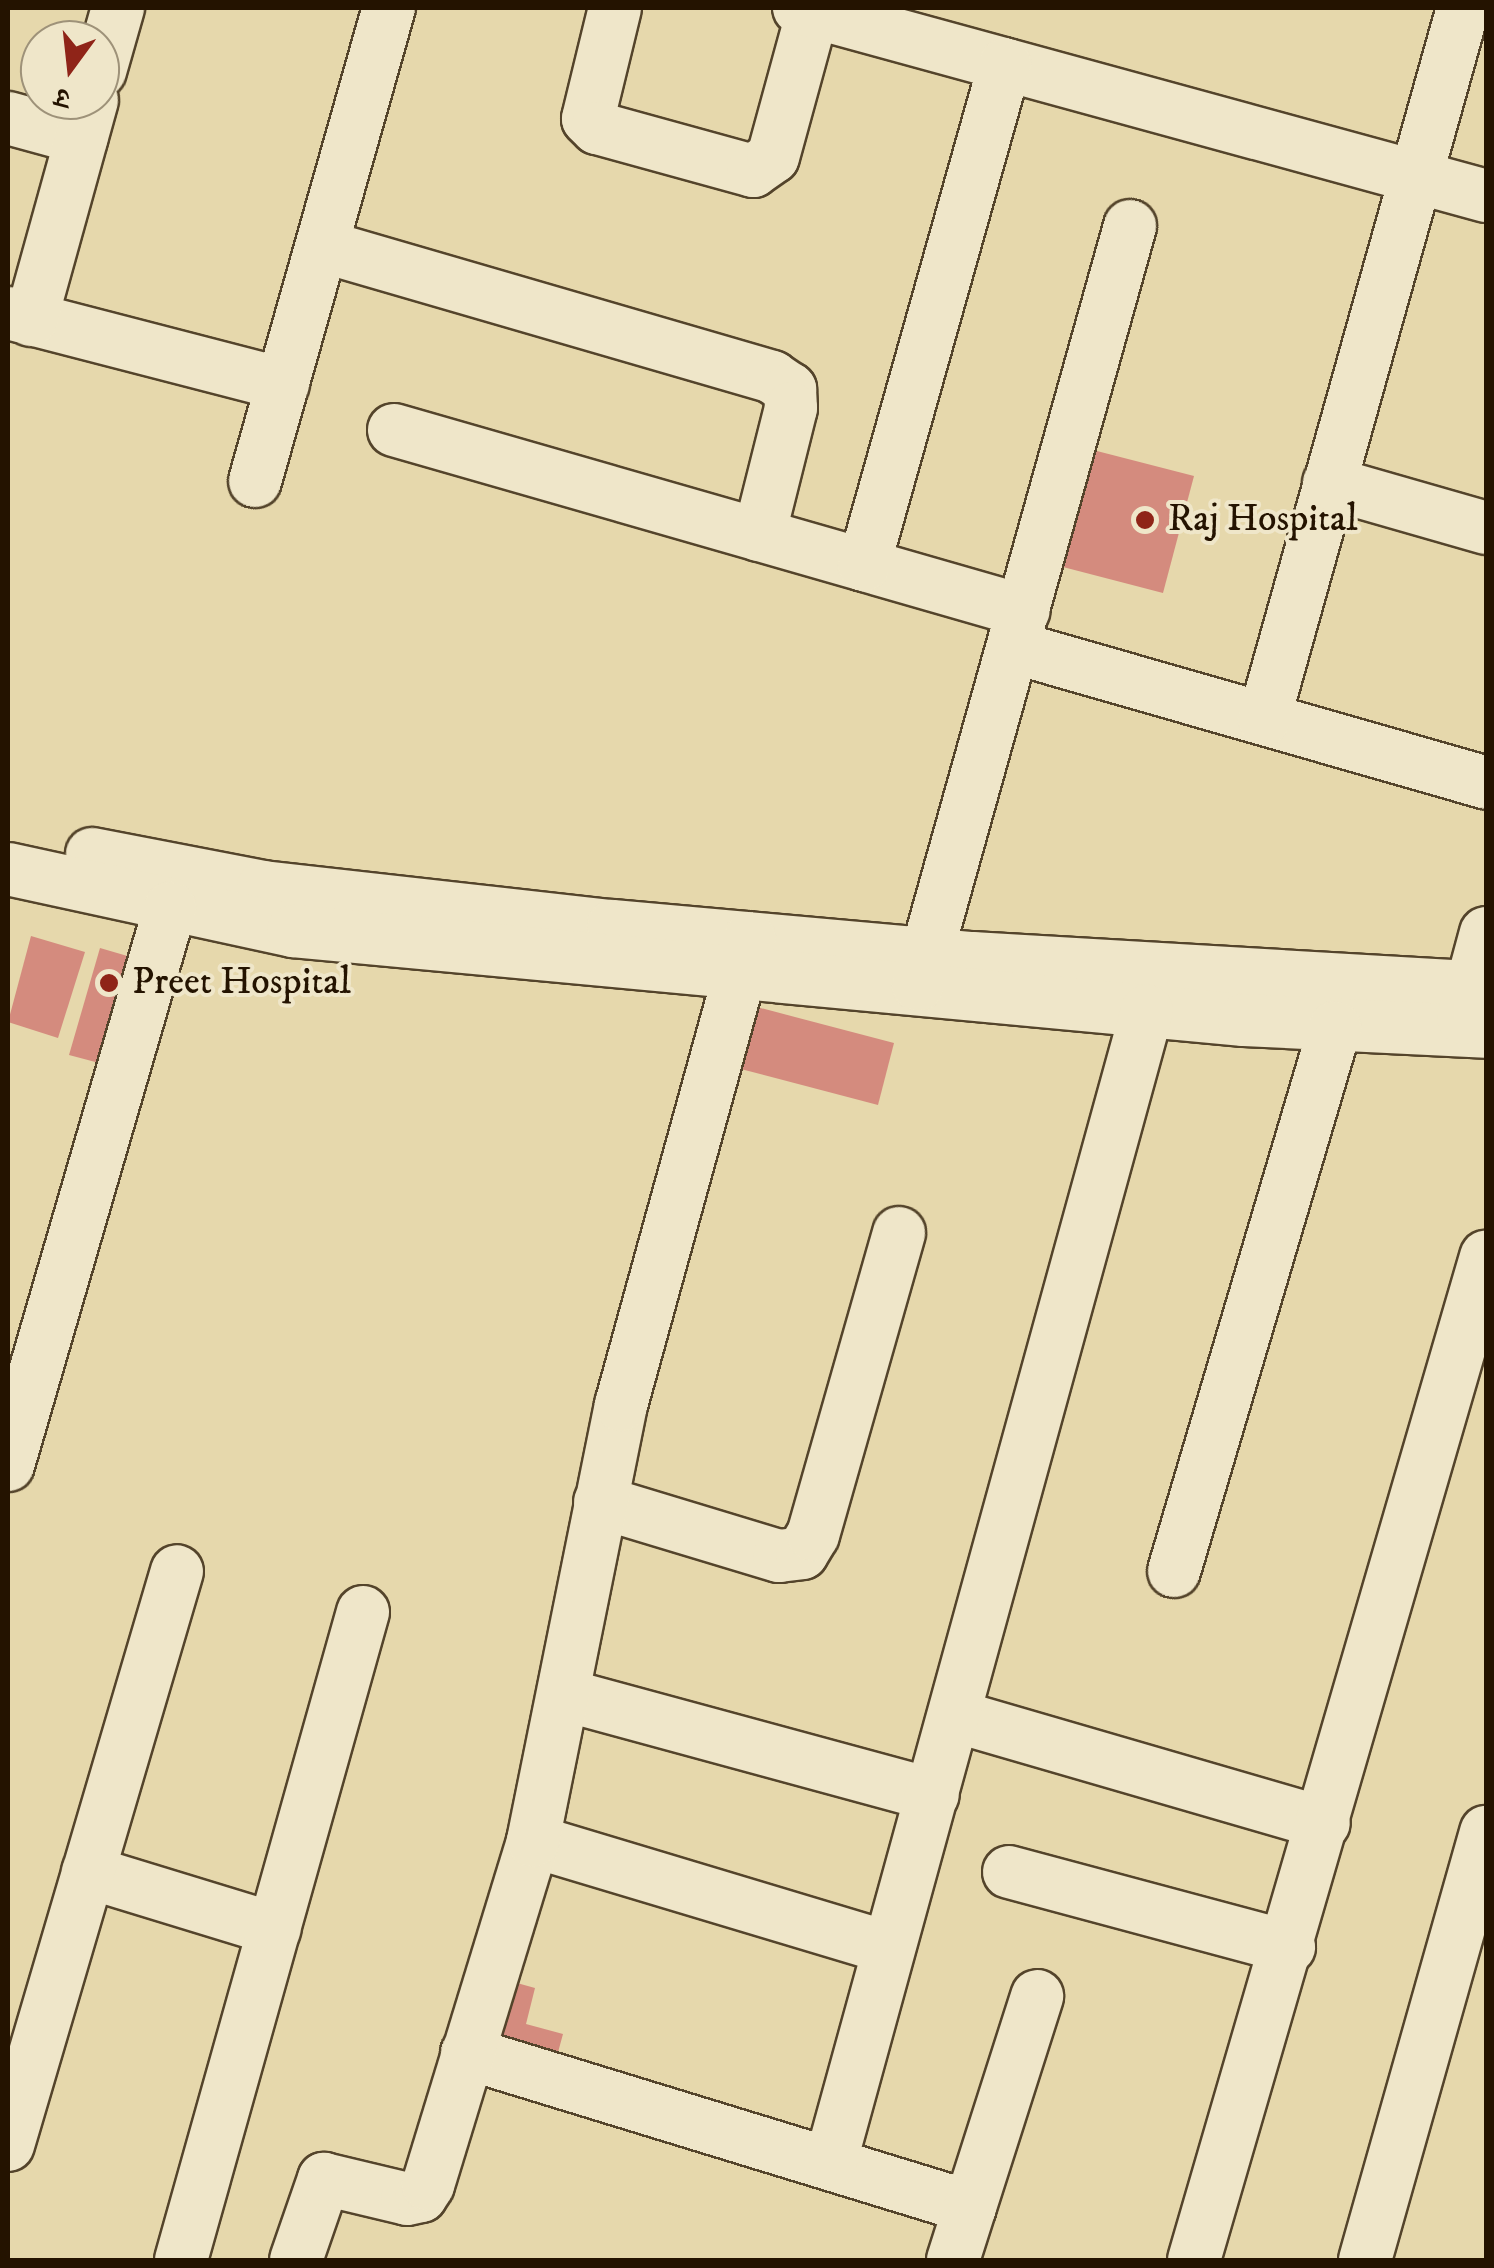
<!DOCTYPE html>
<meta charset="utf-8">
<style>
body{margin:0}
#map{position:relative;width:1494px;height:2268px;overflow:hidden;background:#e6d8ac;font-family:"IM FELL DW Pica","Noto Serif Devanagari",serif}
div>[style]{position:absolute}
.building>*{inset:0;background:#d48b7e}
.roads{filter:drop-shadow(2px 0 #54442b) drop-shadow(-2px 0 #54442b) drop-shadow(0 2px #54442b) drop-shadow(0 -2px #54442b)}
.minor>*{height:52px;margin:-26px;padding:0 26px;transform-origin:26px;border-radius:26px;background:#efe6c9}
.dots>*{width:28px;height:28px;translate:-50% -50%;box-sizing:border-box;border:5px solid #efe6c9;border-radius:50%}
span{translate:-50% -50%;white-space:nowrap;text-align:center;line-height:1.15;-webkit-text-stroke:8px #efe6c9;paint-order:stroke}
.poi-label{font-size:38px;color:#241300}
.left{translate:0 -50%;text-align:left}
.frame{position:absolute;inset:0;border:10px solid #241300;pointer-events:none}
.north{position:absolute;left:20px;top:20px;width:100px;height:100px;box-sizing:border-box;background:#efe6c9;border:2px solid #9e9279;border-radius:50%;rotate:195deg;font-size:28px;font-weight:700;line-height:40px;text-align:center;color:#241300}
.north::after{content:'';display:block;margin:auto;width:35px;height:45px;background:#8f2418;clip-path:polygon(50% 0,100% 100%,50% 72%,0 100%)}
</style>
<div id="map">
<div class="building">
<div style="clip-path:polygon(1093px 450px,1194px 476px,1163px 593px,1063px 567px)"></div>
<div style="clip-path:polygon(31px 936px,85px 952px,58px 1038px,8px 1022px)"></div>
<div style="clip-path:polygon(100px 948px,148px 962px,118px 1068px,69px 1055px)"></div>
<div style="clip-path:polygon(753px 1006px,894px 1043px,878px 1105px,737px 1068px)"></div>
<div style="clip-path:polygon(503px 1979px,535px 1988px,526px 2024px,563px 2034px,554px 2067px,484px 2048px)"></div>
</div>
<div class="roads">
<div class="minor">
<div style="left:615px;top:8px;width:114px;rotate:103.7deg"></div>
<div style="left:588px;top:119px;width:13px;rotate:45deg"></div>
<div style="left:597px;top:128px;width:162px;rotate:15.4deg"></div>
<div style="left:753px;top:171px;width:24px;rotate:-35deg"></div>
<div style="left:773px;top:157px;width:151px;rotate:-74.7deg"></div>
<div style="left:799px;top:8px;width:712px;rotate:15.3deg"></div>
<div style="left:100px;top:71px;width:66px;rotate:-74.1deg"></div>
<div style="left:8px;top:118px;width:76px;rotate:15.3deg"></div>
<div style="left:322px;top:246px;width:469px;rotate:16.2deg"></div>
<div style="left:772px;top:377px;width:22px;rotate:34deg"></div>
<div style="left:790px;top:389px;width:19px;rotate:87deg"></div>
<div style="left:791px;top:408px;width:131px;rotate:104.1deg"></div>
<div style="left:8px;top:313px;width:284px;rotate:14.5deg"></div>
<div style="left:31px;top:320px;width:228px;rotate:-74.5deg"></div>
<div style="left:394px;top:430px;width:655px;rotate:16.03deg"></div>
<div style="left:255px;top:481px;width:492px;rotate:-74.2deg"></div>
<div style="left:1329px;top:483px;width:163px;rotate:16deg"></div>
<div style="left:864px;top:565px;width:520px;rotate:-74.28deg"></div>
<div style="left:1013px;top:647px;width:492px;rotate:16deg"></div>
<div style="left:1264px;top:719px;width:738px;rotate:-74.36deg"></div>
<div style="left:92px;top:854px;width:174px;rotate:10.9deg"></div>
<div style="left:263px;top:887px;width:352px;rotate:6.4deg"></div>
<div style="left:613px;top:926px;width:360px;rotate:5.1deg"></div>
<div style="left:972px;top:958px;width:515px;rotate:3.34deg"></div>
<div style="left:8px;top:869px;width:292px;rotate:12.3deg"></div>
<div style="left:293px;top:931px;width:955px;rotate:5.35deg"></div>
<div style="left:1244px;top:1020px;width:242px;rotate:2.8deg"></div>
<div style="left:918px;top:985px;width:788px;rotate:-74.39deg"></div>
<div style="left:1463px;top:1018px;width:88px;rotate:-74.9deg"></div>
<div style="left:8px;top:1465px;width:580px;rotate:-73.78deg"></div>
<div style="left:600px;top:1502px;width:187px;rotate:16.8deg"></div>
<div style="left:779px;top:1556px;width:23px;rotate:-7deg"></div>
<div style="left:802px;top:1553px;width:21px;rotate:-59deg"></div>
<div style="left:813px;top:1535px;width:314px;rotate:-74.1deg"></div>
<div style="left:1174px;top:1571px;width:567px;rotate:-73.51deg"></div>
<div style="left:565px;top:1695px;width:381px;rotate:15.2deg"></div>
<div style="left:955px;top:1716px;width:384px;rotate:16.2deg"></div>
<div style="left:533px;top:1841px;width:369px;rotate:16.7deg"></div>
<div style="left:88px;top:1872px;width:195px;rotate:17deg"></div>
<div style="left:1009px;top:1872px;width:290px;rotate:15deg"></div>
<div style="left:467px;top:2053px;width:526px;rotate:17.02deg"></div>
<div style="left:8px;top:2145px;width:598px;rotate:-73.59deg"></div>
<div style="left:830px;top:2164px;width:1196px;rotate:-74.63deg"></div>
<div style="left:181px;top:2260px;width:673px;rotate:-74.31deg"></div>
<div style="left:296px;top:2260px;width:86px;rotate:-70.9deg"></div>
<div style="left:324px;top:2179px;width:85px;rotate:13.5deg"></div>
<div style="left:407px;top:2199px;width:14px;rotate:-12deg"></div>
<div style="left:421px;top:2196px;width:13px;rotate:-58deg"></div>
<div style="left:428px;top:2185px;width:360px;rotate:-73deg"></div>
<div style="left:533px;top:1841px;width:445px;rotate:-78.6deg"></div>
<div style="left:621px;top:1405px;width:484px;rotate:-74.6deg"></div>
<div style="left:953px;top:2260px;width:277px;rotate:-72.3deg"></div>
<div style="left:1194px;top:2260px;width:1045px;rotate:-73.77deg"></div>
<div style="left:1365px;top:2260px;width:445px;rotate:-74.2deg"></div>
</div>
</div>
<div class="dots">
<div style="left:1145px;top:520px;background:#8f2418"></div>
<div style="left:109px;top:983px;background:#8f2418"></div>
</div>
<div class="poi-label">
<span class="left" style="left:1168px;top:520px">Raj Hospital</span>
<span class="left" style="left:132px;top:983px">Preet Hospital</span>
</div>
<div class="frame"></div>
<div class="north">उ</div>
</div>
